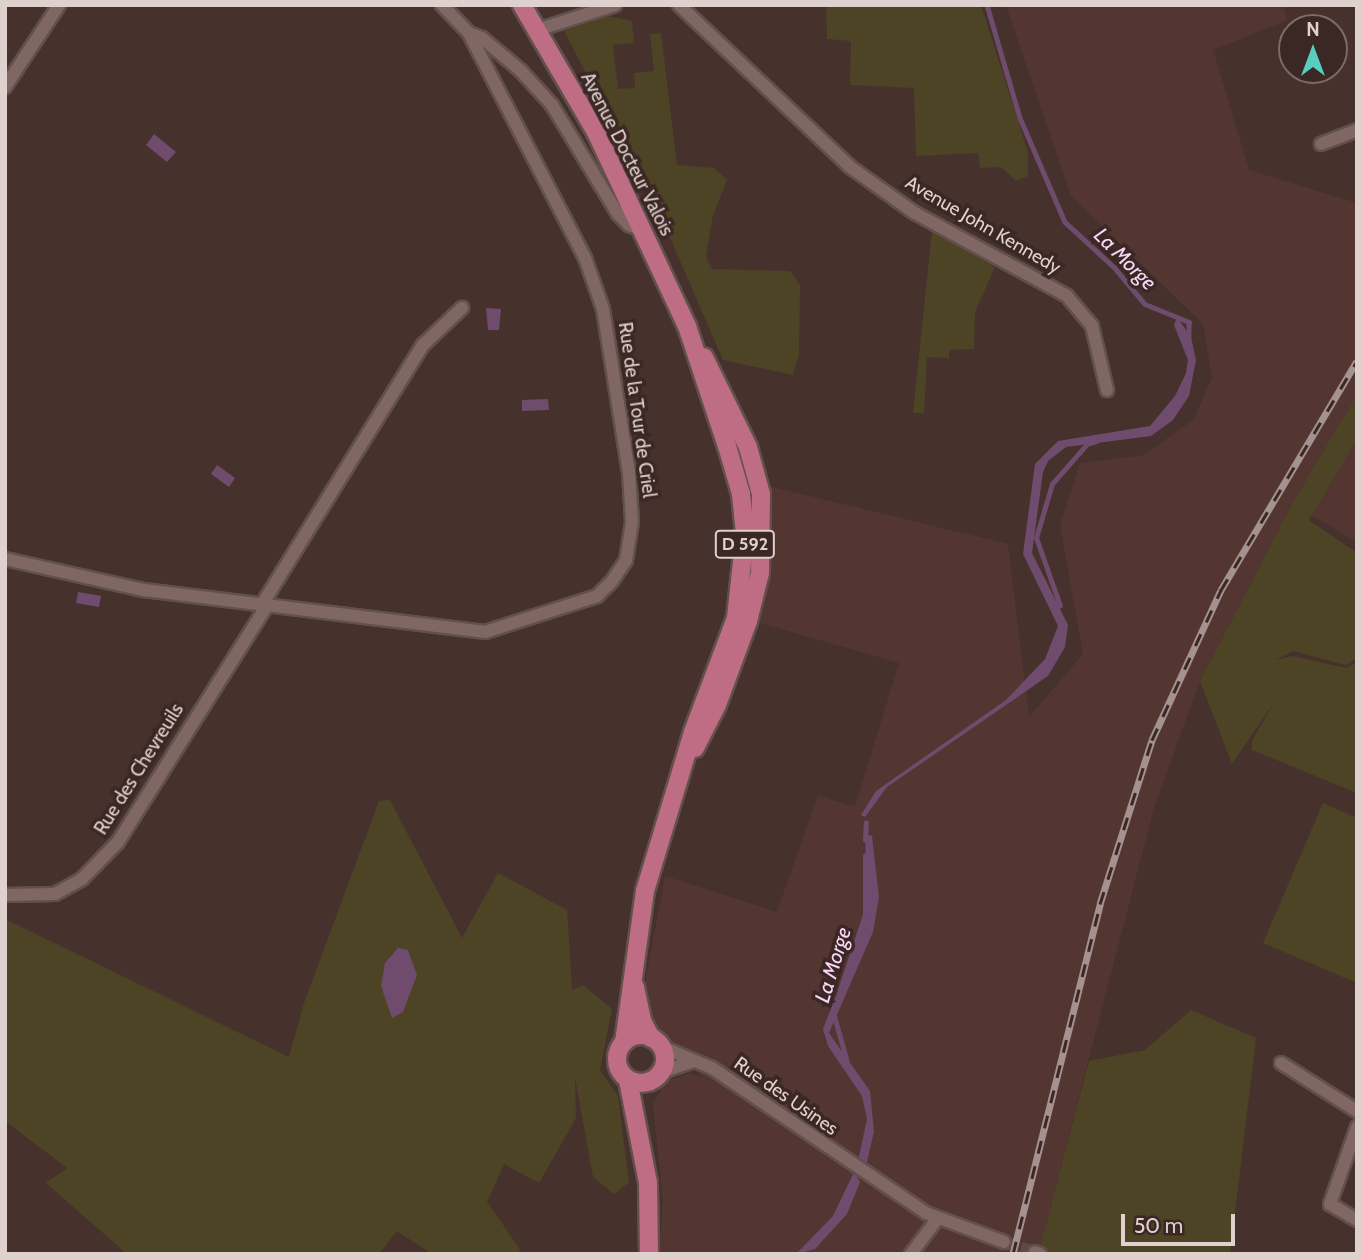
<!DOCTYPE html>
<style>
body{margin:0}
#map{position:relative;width:1362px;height:1259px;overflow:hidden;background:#46312d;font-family:Cabin,sans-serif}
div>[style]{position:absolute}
.built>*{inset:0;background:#533631}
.green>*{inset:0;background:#4d4425}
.water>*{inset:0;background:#6f4c6d}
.stream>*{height:4.5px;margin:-2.25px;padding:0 2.25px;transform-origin:2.25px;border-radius:2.25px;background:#6f4c6d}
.street-tunnel>*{height:12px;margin-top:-6px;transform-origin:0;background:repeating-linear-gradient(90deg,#5d4945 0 12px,transparent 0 18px)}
.roads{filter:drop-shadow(2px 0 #62504c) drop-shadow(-2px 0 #62504c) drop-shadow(0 2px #62504c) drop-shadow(0 -2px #62504c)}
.street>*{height:12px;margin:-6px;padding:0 6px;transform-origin:6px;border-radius:6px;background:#806763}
.primary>*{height:18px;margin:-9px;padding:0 9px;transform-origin:9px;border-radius:9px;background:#bf6d84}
.primary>.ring{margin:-9px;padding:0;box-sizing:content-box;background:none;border:18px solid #bf6d84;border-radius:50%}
.rail>*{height:7px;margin-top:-3.5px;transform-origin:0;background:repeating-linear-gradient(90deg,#3b2723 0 13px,#a3928f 0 26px);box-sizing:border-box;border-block:2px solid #a3928f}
span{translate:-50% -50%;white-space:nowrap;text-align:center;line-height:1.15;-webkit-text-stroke:7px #3b2723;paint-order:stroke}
.shield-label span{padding:2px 5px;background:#3b2723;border:2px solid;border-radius:5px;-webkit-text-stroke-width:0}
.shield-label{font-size:18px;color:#dfd1ce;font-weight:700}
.street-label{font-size:19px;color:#dfd1ce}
.water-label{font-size:21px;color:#fad6f7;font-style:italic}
.frame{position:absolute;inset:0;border:7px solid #dfd1ce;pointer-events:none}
.north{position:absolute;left:1278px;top:14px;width:70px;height:70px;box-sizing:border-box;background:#3b2723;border:2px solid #7d6b67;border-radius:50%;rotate:0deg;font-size:19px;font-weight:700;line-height:28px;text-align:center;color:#dfd1ce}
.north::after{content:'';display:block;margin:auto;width:24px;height:32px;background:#58cec1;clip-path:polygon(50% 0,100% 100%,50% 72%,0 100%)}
.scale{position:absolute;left:1121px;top:1214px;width:114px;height:32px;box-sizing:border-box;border:4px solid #dfd1ce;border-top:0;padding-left:9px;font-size:21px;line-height:24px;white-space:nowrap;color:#dfd1ce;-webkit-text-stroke:5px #3b2723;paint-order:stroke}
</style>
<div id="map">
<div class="built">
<div style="clip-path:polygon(1006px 5px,1283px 5px,1287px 20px,1213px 50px,1249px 170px,1357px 203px,1357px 542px,1292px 504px,1200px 681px,1154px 808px,1038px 1254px,659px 1254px,663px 1202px,653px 1103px,667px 1081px,689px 1073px,703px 1078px,648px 1015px,646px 978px,665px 876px,777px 912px,818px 795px,855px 807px,899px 663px,757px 622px,768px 486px,1008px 544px,1029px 717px,1083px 654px,1060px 525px,1080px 463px,1144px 455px,1194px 419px,1212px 378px,1203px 324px,1071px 196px)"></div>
</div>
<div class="green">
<div style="clip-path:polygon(826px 5px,981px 5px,1028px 152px,1028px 176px,1016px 181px,1001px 167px,980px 168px,978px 153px,916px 156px,914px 88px,850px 85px,851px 41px,827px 39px)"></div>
<div style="clip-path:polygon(608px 16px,632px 21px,634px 43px,613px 45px,618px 89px,635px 88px,634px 73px,654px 71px,650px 34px,661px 33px,677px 165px,714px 168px,727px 180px,713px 215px,706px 257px,712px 269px,790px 271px,800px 285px,799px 354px,793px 375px,723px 360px,658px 210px,564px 31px)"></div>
<div style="clip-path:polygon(932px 231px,995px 267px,975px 312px,974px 349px,949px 350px,949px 358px,927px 357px,924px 413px,913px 413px)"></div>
<div style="clip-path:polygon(1357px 395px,1357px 439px,1309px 520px,1357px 553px,1357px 658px,1346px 665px,1293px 651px,1275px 660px,1293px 656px,1346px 668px,1357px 662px,1357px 793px,1252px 750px,1252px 741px,1275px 701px,1232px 764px,1200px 681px,1292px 504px)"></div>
<div style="clip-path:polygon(390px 800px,462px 938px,498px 873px,567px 910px,572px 990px,583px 985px,612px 1009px,600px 1070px,618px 1096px,629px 1182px,614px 1194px,593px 1177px,575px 1077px,576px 1118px,539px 1183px,504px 1164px,487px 1202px,520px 1249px,517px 1254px,432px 1254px,397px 1231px,379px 1254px,127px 1254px,46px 1183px,67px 1168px,5px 1121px,5px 919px,289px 1057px,304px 1003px,379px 801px)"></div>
<div style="clip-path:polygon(1323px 803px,1357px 818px,1357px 983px,1263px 943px)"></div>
<div style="clip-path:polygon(1191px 1010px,1256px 1038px,1230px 1254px,1038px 1254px,1089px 1061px,1145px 1050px)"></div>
</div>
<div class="water">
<div style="clip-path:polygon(154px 134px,176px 152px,167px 162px,146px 145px)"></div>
<div style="clip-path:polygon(486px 308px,501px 309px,499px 330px,488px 330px)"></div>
<div style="clip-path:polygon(1177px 317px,1191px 337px,1196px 360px,1189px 396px,1173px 420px,1151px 436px,1066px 447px,1048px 461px,1043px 472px,1032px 553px,1068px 625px,1065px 647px,1048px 676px,887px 787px,865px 817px,861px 815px,876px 791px,1006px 700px,1045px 659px,1058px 626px,1023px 554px,1035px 464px,1058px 441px,1150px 426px,1175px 396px,1186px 373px,1188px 360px,1174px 325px)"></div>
<div style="clip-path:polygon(548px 399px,549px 410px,522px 411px,522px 400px)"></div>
<div style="clip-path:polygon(217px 465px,235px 478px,229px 487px,211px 474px)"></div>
<div style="clip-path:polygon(78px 592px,101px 596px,99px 607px,76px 603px)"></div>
<div style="clip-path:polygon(865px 834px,872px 836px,879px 897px,873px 932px,829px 1033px,870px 1091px,874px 1132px,866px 1166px,858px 1161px,867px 1119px,862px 1096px,828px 1046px,823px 1029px,868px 916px)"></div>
<div style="clip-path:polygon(398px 948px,408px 950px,417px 975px,403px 1012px,392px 1018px,381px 986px,385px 963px)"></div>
<div style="clip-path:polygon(854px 1172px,860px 1182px,847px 1214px,815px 1249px,796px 1254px,833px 1216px)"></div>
</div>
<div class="stream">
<div style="left:987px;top:5px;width:118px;rotate:73.7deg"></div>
<div style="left:1020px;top:118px;width:113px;rotate:66.6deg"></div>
<div style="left:1065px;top:222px;width:67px;rotate:42.6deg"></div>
<div style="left:1114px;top:267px;width:48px;rotate:50deg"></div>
<div style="left:1145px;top:304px;width:48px;rotate:22.2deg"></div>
<div style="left:1189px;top:322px;width:15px;rotate:90deg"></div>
<div style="left:1060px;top:606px;width:72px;rotate:-109.4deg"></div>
<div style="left:1036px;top:538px;width:56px;rotate:-73.5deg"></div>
<div style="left:1052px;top:484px;width:53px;rotate:-48.8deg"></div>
<div style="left:1087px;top:444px;width:9px;rotate:-18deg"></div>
<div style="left:865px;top:840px;width:17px;rotate:-87deg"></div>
<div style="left:840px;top:990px;width:79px;rotate:-71.6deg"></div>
<div style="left:865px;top:915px;width:59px;rotate:-90deg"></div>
<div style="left:833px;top:1011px;width:51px;rotate:74.1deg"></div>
</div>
<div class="street-tunnel">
<div style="left:1004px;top:1242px;width:33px;rotate:18deg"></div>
</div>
<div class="roads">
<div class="street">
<div style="left:442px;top:5px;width:39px;rotate:46deg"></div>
<div style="left:469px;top:33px;width:14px;rotate:21deg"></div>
<div style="left:482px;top:38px;width:51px;rotate:40.2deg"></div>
<div style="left:521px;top:71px;width:46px;rotate:47.6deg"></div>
<div style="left:552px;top:105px;width:127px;rotate:58.8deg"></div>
<div style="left:618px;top:214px;width:16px;rotate:45deg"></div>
<div style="left:629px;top:225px;width:15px;rotate:20deg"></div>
<div style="left:679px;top:5px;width:234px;rotate:43.4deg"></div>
<div style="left:849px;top:166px;width:81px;rotate:35.5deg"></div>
<div style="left:915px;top:213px;width:173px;rotate:28.6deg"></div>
<div style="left:1067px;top:296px;width:39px;rotate:50deg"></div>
<div style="left:1092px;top:326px;width:66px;rotate:76.8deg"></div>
<div style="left:537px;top:30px;width:82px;rotate:-17.8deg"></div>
<div style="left:5px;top:87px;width:98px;rotate:-56.6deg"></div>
<div style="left:1321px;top:144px;width:39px;rotate:-21deg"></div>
<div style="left:5px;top:559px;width:142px;rotate:12.6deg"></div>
<div style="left:144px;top:590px;width:344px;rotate:7deg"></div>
<div style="left:485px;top:632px;width:118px;rotate:-17.8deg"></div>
<div style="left:597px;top:596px;width:21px;rotate:-45deg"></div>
<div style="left:612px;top:581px;width:25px;rotate:-56deg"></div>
<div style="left:626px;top:560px;width:38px;rotate:-81deg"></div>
<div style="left:632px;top:522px;width:49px;rotate:-93.5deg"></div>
<div style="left:629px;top:473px;width:166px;rotate:-99deg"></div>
<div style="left:603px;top:309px;width:54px;rotate:-109.4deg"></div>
<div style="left:585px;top:258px;width:253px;rotate:-117.3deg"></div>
<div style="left:261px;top:606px;width:307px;rotate:-58.2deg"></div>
<div style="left:423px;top:345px;width:54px;rotate:-43.5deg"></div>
<div style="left:5px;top:895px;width:50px;rotate:-1.1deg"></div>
<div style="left:55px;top:894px;width:31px;rotate:-29deg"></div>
<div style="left:82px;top:879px;width:52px;rotate:-45.8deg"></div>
<div style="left:118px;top:842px;width:278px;rotate:-57.8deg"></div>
<div style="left:662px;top:1047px;width:54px;rotate:22.8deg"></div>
<div style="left:712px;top:1068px;width:258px;rotate:34.1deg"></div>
<div style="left:926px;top:1213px;width:83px;rotate:20.4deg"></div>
<div style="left:1281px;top:1063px;width:90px;rotate:32.3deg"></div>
<div style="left:662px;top:1072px;width:34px;rotate:-19deg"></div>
<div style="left:1357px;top:1127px;width:82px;rotate:109.3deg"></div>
<div style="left:1330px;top:1204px;width:31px;rotate:31deg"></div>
<div style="left:1035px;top:1252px;width:5px;rotate:22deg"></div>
<div style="left:911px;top:1254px;width:45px;rotate:-53.1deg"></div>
</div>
<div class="primary">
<div style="left:522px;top:5px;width:147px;rotate:59.8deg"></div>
<div style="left:596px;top:132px;width:214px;rotate:64.9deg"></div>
<div style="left:687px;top:326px;width:126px;rotate:71.6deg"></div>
<div style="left:727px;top:446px;width:50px;rotate:73.7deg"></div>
<div style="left:741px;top:494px;width:40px;rotate:84.3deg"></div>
<div style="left:745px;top:534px;width:84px;rotate:96.1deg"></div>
<div style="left:736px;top:618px;width:122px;rotate:110.7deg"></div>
<div style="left:693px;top:732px;width:166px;rotate:106.8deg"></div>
<div style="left:645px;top:891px;width:152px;rotate:97.9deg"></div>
<div style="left:695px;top:748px;width:48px;rotate:-62.9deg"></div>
<div style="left:717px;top:705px;width:90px;rotate:-69.7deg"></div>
<div style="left:748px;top:621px;width:49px;rotate:-76deg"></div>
<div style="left:760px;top:573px;width:79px;rotate:-89.3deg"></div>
<div style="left:761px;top:494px;width:49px;rotate:-105.5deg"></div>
<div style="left:748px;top:447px;width:100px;rotate:-116.1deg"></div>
<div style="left:635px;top:987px;width:35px;rotate:78deg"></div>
<div style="left:642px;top:1021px;width:19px;rotate:62deg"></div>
<div class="ring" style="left:617px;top:1035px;width:30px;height:30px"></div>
<div style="left:628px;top:1080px;width:105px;rotate:79deg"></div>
<div style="left:648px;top:1183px;width:71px;rotate:89.2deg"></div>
</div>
</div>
<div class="rail">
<div style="left:1013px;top:1254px;width:361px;rotate:-76deg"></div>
<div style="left:1100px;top:904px;width:172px;rotate:-72.4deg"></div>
<div style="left:1152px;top:740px;width:165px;rotate:-65.3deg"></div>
<div style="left:1221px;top:590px;width:266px;rotate:-59.3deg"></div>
</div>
<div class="shield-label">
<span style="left:745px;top:544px">D 592</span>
</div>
<div class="street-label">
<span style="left:627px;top:154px;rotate:63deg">Avenue Docteur Valois</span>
<span style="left:983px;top:225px;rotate:30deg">Avenue John Kennedy</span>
<span style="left:637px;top:410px;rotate:82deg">Rue de la Tour de Criel</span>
<span style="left:139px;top:769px;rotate:-58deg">Rue des Chevreuils</span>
<span style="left:786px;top:1096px;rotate:35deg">Rue des Usines</span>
</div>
<div class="water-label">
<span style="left:1125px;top:259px;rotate:45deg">La Morge</span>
<span style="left:833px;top:965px;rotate:-73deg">La Morge</span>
</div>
<div class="frame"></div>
<div class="north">N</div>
<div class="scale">50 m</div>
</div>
